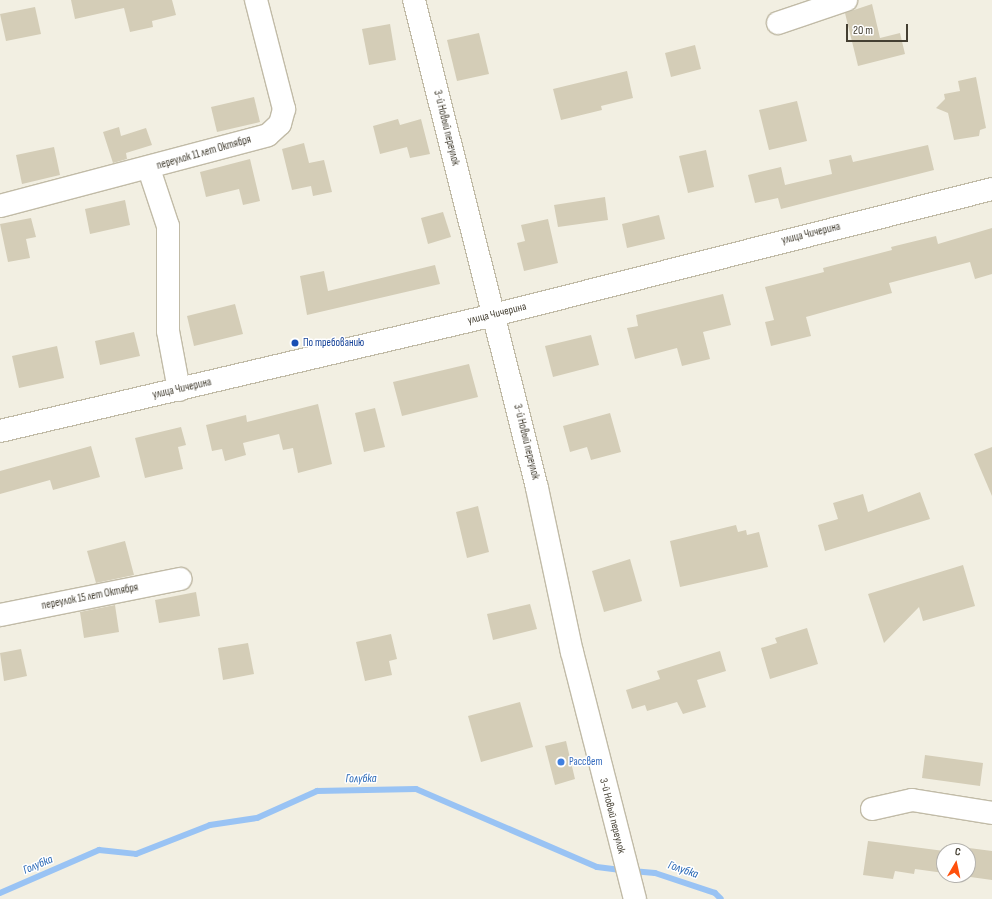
<!DOCTYPE html>
<meta charset="utf-8">
<style>
body{margin:0}
#map{position:relative;width:992px;height:899px;overflow:hidden;background:#f2efe2;font-family:"Sofia Sans Condensed",sans-serif}
div>[style]{position:absolute}
.stream>*{height:6px;margin:-3px;padding:0 3px;transform-origin:3px;border-radius:3px;background:#99c3f4}
.building>*{inset:0;background:#d4cdb7}
.roads{filter:drop-shadow(1px 0 #c1bba7) drop-shadow(-1px 0 #c1bba7) drop-shadow(0 1px #c1bba7) drop-shadow(0 -1px #c1bba7)}
.minor>*{height:22px;margin:-11px;padding:0 11px;transform-origin:11px;border-radius:11px;background:#fff}
.dots>*{width:11px;height:11px;translate:-50% -50%;box-sizing:border-box;border:2px solid #fff;border-radius:50%}
span{translate:-50% -50%;white-space:nowrap;text-align:center;line-height:1.15;-webkit-text-stroke:3px #fff;paint-order:stroke}
.street-label{font-size:11px;color:#443f32}
.transit-label{font-size:11px;color:#164399}
.left{translate:0 -50%;text-align:left}
.shop-label{font-size:11px;color:#366cbe}
.water-label{font-size:12px;color:#2666b5;font-style:italic}
.north{position:absolute;left:936px;top:843px;width:40px;height:40px;box-sizing:border-box;background:#fff;border:1px solid #b4b2ad;border-radius:50%;rotate:9deg;font-size:11px;font-weight:700;line-height:16px;text-align:center;color:#443f32}
.north::after{content:'';display:block;margin:auto;width:14px;height:18px;background:#ff500c;clip-path:polygon(50% 0,100% 100%,50% 72%,0 100%)}
.scale{position:absolute;left:846px;top:24px;width:62px;height:18px;box-sizing:border-box;border:2px solid #443f32;border-top:0;padding-left:5px;font-size:12px;line-height:14px;white-space:nowrap;color:#443f32;-webkit-text-stroke:3px #fff;paint-order:stroke}
</style>
<div id="map">
<div class="stream">
<div style="left:632px;top:871px;width:23px;rotate:5deg"></div>
<div style="left:655px;top:873px;width:63px;rotate:18.4deg"></div>
<div style="left:715px;top:893px;width:8px;rotate:45deg"></div>
<div style="left:0;top:893px;width:108px;rotate:-23.5deg"></div>
<div style="left:99px;top:850px;width:37px;rotate:6deg"></div>
<div style="left:136px;top:854px;width:79px;rotate:-21.4deg"></div>
<div style="left:210px;top:825px;width:48px;rotate:-8.5deg"></div>
<div style="left:257px;top:818px;width:66px;rotate:-24.2deg"></div>
<div style="left:317px;top:791px;width:99px;rotate:-1.2deg"></div>
<div style="left:416px;top:789px;width:197px;rotate:23.3deg"></div>
<div style="left:597px;top:867px;width:26px;rotate:7deg"></div>
</div>
<div class="building">
<div style="clip-path:polygon(71px 0,172px 0,176px 15px,152px 21px,153px 27px,130px 32px,124px 8px,75px 19px)"></div>
<div style="clip-path:polygon(872px 4px,880px 38px,900px 33px,905px 54px,858px 66px,845px 13px)"></div>
<div style="clip-path:polygon(35px 7px,41px 34px,6px 41px,0 14px)"></div>
<div style="clip-path:polygon(390px 24px,396px 60px,369px 65px,362px 29px)"></div>
<div style="clip-path:polygon(479px 33px,489px 74px,457px 81px,447px 40px)"></div>
<div style="clip-path:polygon(695px 45px,701px 69px,671px 77px,665px 53px)"></div>
<div style="clip-path:polygon(627px 71px,633px 98px,601px 106px,602px 110px,561px 120px,553px 89px)"></div>
<div style="clip-path:polygon(976px 77px,986px 128px,980px 130px,979px 136px,954px 140px,948px 113px,936px 108px,945px 99px,944px 94px,960px 91px,958px 81px)"></div>
<div style="clip-path:polygon(254px 97px,260px 122px,217px 132px,211px 107px)"></div>
<div style="clip-path:polygon(797px 101px,807px 141px,769px 150px,759px 110px)"></div>
<div style="clip-path:polygon(398px 119px,400px 125px,421px 119px,430px 154px,410px 158px,407px 147px,380px 154px,373px 126px)"></div>
<div style="clip-path:polygon(119px 127px,121px 136px,146px 128px,152px 145px,126px 153px,127px 159px,113px 163px,103px 132px)"></div>
<div style="clip-path:polygon(304px 143px,309px 163px,324px 160px,332px 192px,313px 196px,311px 186px,292px 190px,282px 149px)"></div>
<div style="clip-path:polygon(928px 145px,934px 170px,781px 209px,778px 198px,755px 203px,748px 175px,781px 167px,785px 185px,832px 174px,829px 160px,851px 155px,853px 162px)"></div>
<div style="clip-path:polygon(54px 147px,60px 175px,22px 184px,16px 155px)"></div>
<div style="clip-path:polygon(706px 150px,714px 187px,688px 193px,679px 156px)"></div>
<div style="clip-path:polygon(250px 159px,260px 201px,243px 205px,239px 189px,206px 197px,200px 172px)"></div>
<div style="clip-path:polygon(605px 197px,608px 220px,558px 227px,554px 205px)"></div>
<div style="clip-path:polygon(125px 200px,130px 225px,90px 234px,85px 209px)"></div>
<div style="clip-path:polygon(443px 212px,451px 237px,428px 244px,421px 218px)"></div>
<div style="clip-path:polygon(659px 215px,665px 239px,627px 248px,622px 224px)"></div>
<div style="clip-path:polygon(31px 218px,36px 237px,26px 239px,30px 258px,8px 262px,0 224px)"></div>
<div style="clip-path:polygon(548px 219px,558px 263px,524px 271px,517px 243px,525px 241px,521px 225px)"></div>
<div style="clip-path:polygon(992px 228px,992px 274px,975px 279px,970px 262px,889px 283px,892px 293px,806px 317px,811px 336px,771px 346px,765px 322px,774px 320px,765px 287px,824px 272px,823px 268px,892px 250px,891px 247px,936px 236px,938px 244px)"></div>
<div style="clip-path:polygon(435px 265px,440px 284px,307px 315px,300px 276px,324px 271px,328px 291px)"></div>
<div style="clip-path:polygon(723px 294px,731px 325px,703px 332px,710px 359px,682px 366px,677px 348px,635px 359px,627px 328px,638px 326px,636px 315px)"></div>
<div style="clip-path:polygon(235px 304px,243px 334px,194px 346px,187px 316px)"></div>
<div style="clip-path:polygon(134px 332px,140px 356px,100px 365px,95px 341px)"></div>
<div style="clip-path:polygon(591px 335px,599px 365px,553px 377px,545px 346px)"></div>
<div style="clip-path:polygon(57px 346px,64px 378px,19px 388px,12px 356px)"></div>
<div style="clip-path:polygon(469px 364px,478px 397px,402px 416px,393px 382px)"></div>
<div style="clip-path:polygon(318px 404px,332px 464px,298px 473px,293px 448px,283px 450px,279px 434px,243px 443px,246px 455px,225px 461px,222px 449px,212px 451px,206px 425px,246px 415px,247px 422px)"></div>
<div style="clip-path:polygon(375px 408px,385px 447px,364px 452px,355px 413px)"></div>
<div style="clip-path:polygon(610px 413px,621px 452px,591px 460px,587px 447px,570px 452px,563px 426px)"></div>
<div style="clip-path:polygon(181px 427px,186px 445px,178px 447px,183px 469px,145px 478px,135px 438px)"></div>
<div style="clip-path:polygon(91px 446px,100px 477px,53px 490px,50px 480px,0 494px,0 471px)"></div>
<div style="clip-path:polygon(992px 447px,992px 496px,974px 454px)"></div>
<div style="clip-path:polygon(920px 492px,930px 519px,825px 551px,818px 525px,838px 519px,833px 503px,863px 494px,868px 512px)"></div>
<div style="clip-path:polygon(478px 506px,489px 552px,467px 558px,456px 512px)"></div>
<div style="clip-path:polygon(736px 525px,738px 532px,746px 530px,747px 535px,759px 532px,768px 567px,680px 587px,670px 541px)"></div>
<div style="clip-path:polygon(125px 541px,134px 575px,96px 583px,87px 551px)"></div>
<div style="clip-path:polygon(630px 559px,642px 601px,604px 612px,592px 571px)"></div>
<div style="clip-path:polygon(963px 565px,975px 606px,923px 621px,919px 607px,884px 643px,868px 594px)"></div>
<div style="clip-path:polygon(196px 592px,200px 616px,159px 623px,155px 600px)"></div>
<div style="clip-path:polygon(530px 604px,537px 629px,493px 640px,487px 614px)"></div>
<div style="clip-path:polygon(115px 605px,119px 632px,84px 638px,80px 612px)"></div>
<div style="clip-path:polygon(807px 628px,818px 664px,770px 679px,761px 648px,777px 643px,775px 638px)"></div>
<div style="clip-path:polygon(391px 634px,397px 659px,389px 661px,392px 675px,365px 681px,356px 642px)"></div>
<div style="clip-path:polygon(248px 643px,254px 674px,223px 680px,218px 648px)"></div>
<div style="clip-path:polygon(21px 649px,27px 676px,4px 681px,0 653px)"></div>
<div style="clip-path:polygon(720px 651px,726px 671px,697px 680px,706px 707px,683px 714px,677px 702px,647px 711px,645px 705px,632px 709px,626px 690px,660px 679px,657px 671px)"></div>
<div style="clip-path:polygon(520px 702px,533px 747px,481px 762px,468px 716px)"></div>
<div style="clip-path:polygon(566px 741px,575px 779px,555px 785px,545px 746px)"></div>
<div style="clip-path:polygon(925px 755px,983px 763px,980px 786px,922px 778px)"></div>
<div style="clip-path:polygon(868px 841px,944px 851px,944px 873px,915px 869px,914px 874px,895px 871px,893px 879px,863px 875px)"></div>
<div style="clip-path:polygon(946px 845px,992px 851px,992px 880px,956px 875px,968px 875px,968px 851px,945px 851px)"></div>
</div>
<div class="roads">
<div class="minor">
<div style="left:414px;top:0;width:503px;rotate:75.85deg"></div>
<div style="left:537px;top:488px;width:168px;rotate:78deg"></div>
<div style="left:572px;top:652px;width:255px;rotate:75.7deg"></div>
<div style="left:778px;top:23px;width:72px;rotate:-18.7deg"></div>
<div style="left:149px;top:169px;width:60px;rotate:71.6deg"></div>
<div style="left:168px;top:226px;width:105px;rotate:90deg"></div>
<div style="left:168px;top:331px;width:60px;rotate:79.4deg"></div>
<div style="left:0;top:206px;width:277px;rotate:-14.8deg"></div>
<div style="left:268px;top:135px;width:16px;rotate:-43deg"></div>
<div style="left:280px;top:124px;width:16px;rotate:-75deg"></div>
<div style="left:284px;top:109px;width:113px;rotate:-104.4deg"></div>
<div style="left:0;top:431px;width:507px;rotate:-13.21deg"></div>
<div style="left:494px;top:315px;width:514px;rotate:-14.2deg"></div>
<div style="left:0;top:615px;width:184px;rotate:-11.3deg"></div>
<div style="left:872px;top:809px;width:41px;rotate:-12.7deg"></div>
<div style="left:912px;top:800px;width:81px;rotate:9.2deg"></div>
</div>
</div>
<div class="dots">
<div style="left:295px;top:343px;background:#1a4fb4"></div>
<div style="left:561px;top:762px;background:#3f7fe0"></div>
</div>
<div class="street-label">
<span style="left:446px;top:128px;rotate:76deg">3-й Новый переулок</span>
<span style="left:204px;top:153px;rotate:-16deg">переулок 11 лет Октября</span>
<span style="left:811px;top:234px;rotate:-14deg">улица Чичерина</span>
<span style="left:497px;top:314px;rotate:-14deg">улица Чичерина</span>
<span style="left:182px;top:389px;rotate:-13deg">улица Чичерина</span>
<span style="left:526px;top:442px;rotate:76deg">3-й Новый переулок</span>
<span style="left:90px;top:597px;rotate:-11deg">переулок 15 лет Октября</span>
<span style="left:612px;top:816px;rotate:76deg">3-й Новый переулок</span>
</div>
<div class="transit-label">
<span class="left" style="left:303px;top:343px">По требованию</span>
</div>
<div class="shop-label">
<span class="left" style="left:569px;top:762px">Рассвет</span>
</div>
<div class="water-label">
<span style="left:361px;top:779px;rotate:-1deg">Голубка</span>
<span style="left:38px;top:865px;rotate:-23deg">Голубка</span>
<span style="left:683px;top:870px;rotate:19deg">Голубка</span>
</div>
<div class="north">С</div>
<div class="scale">20 m</div>
</div>
